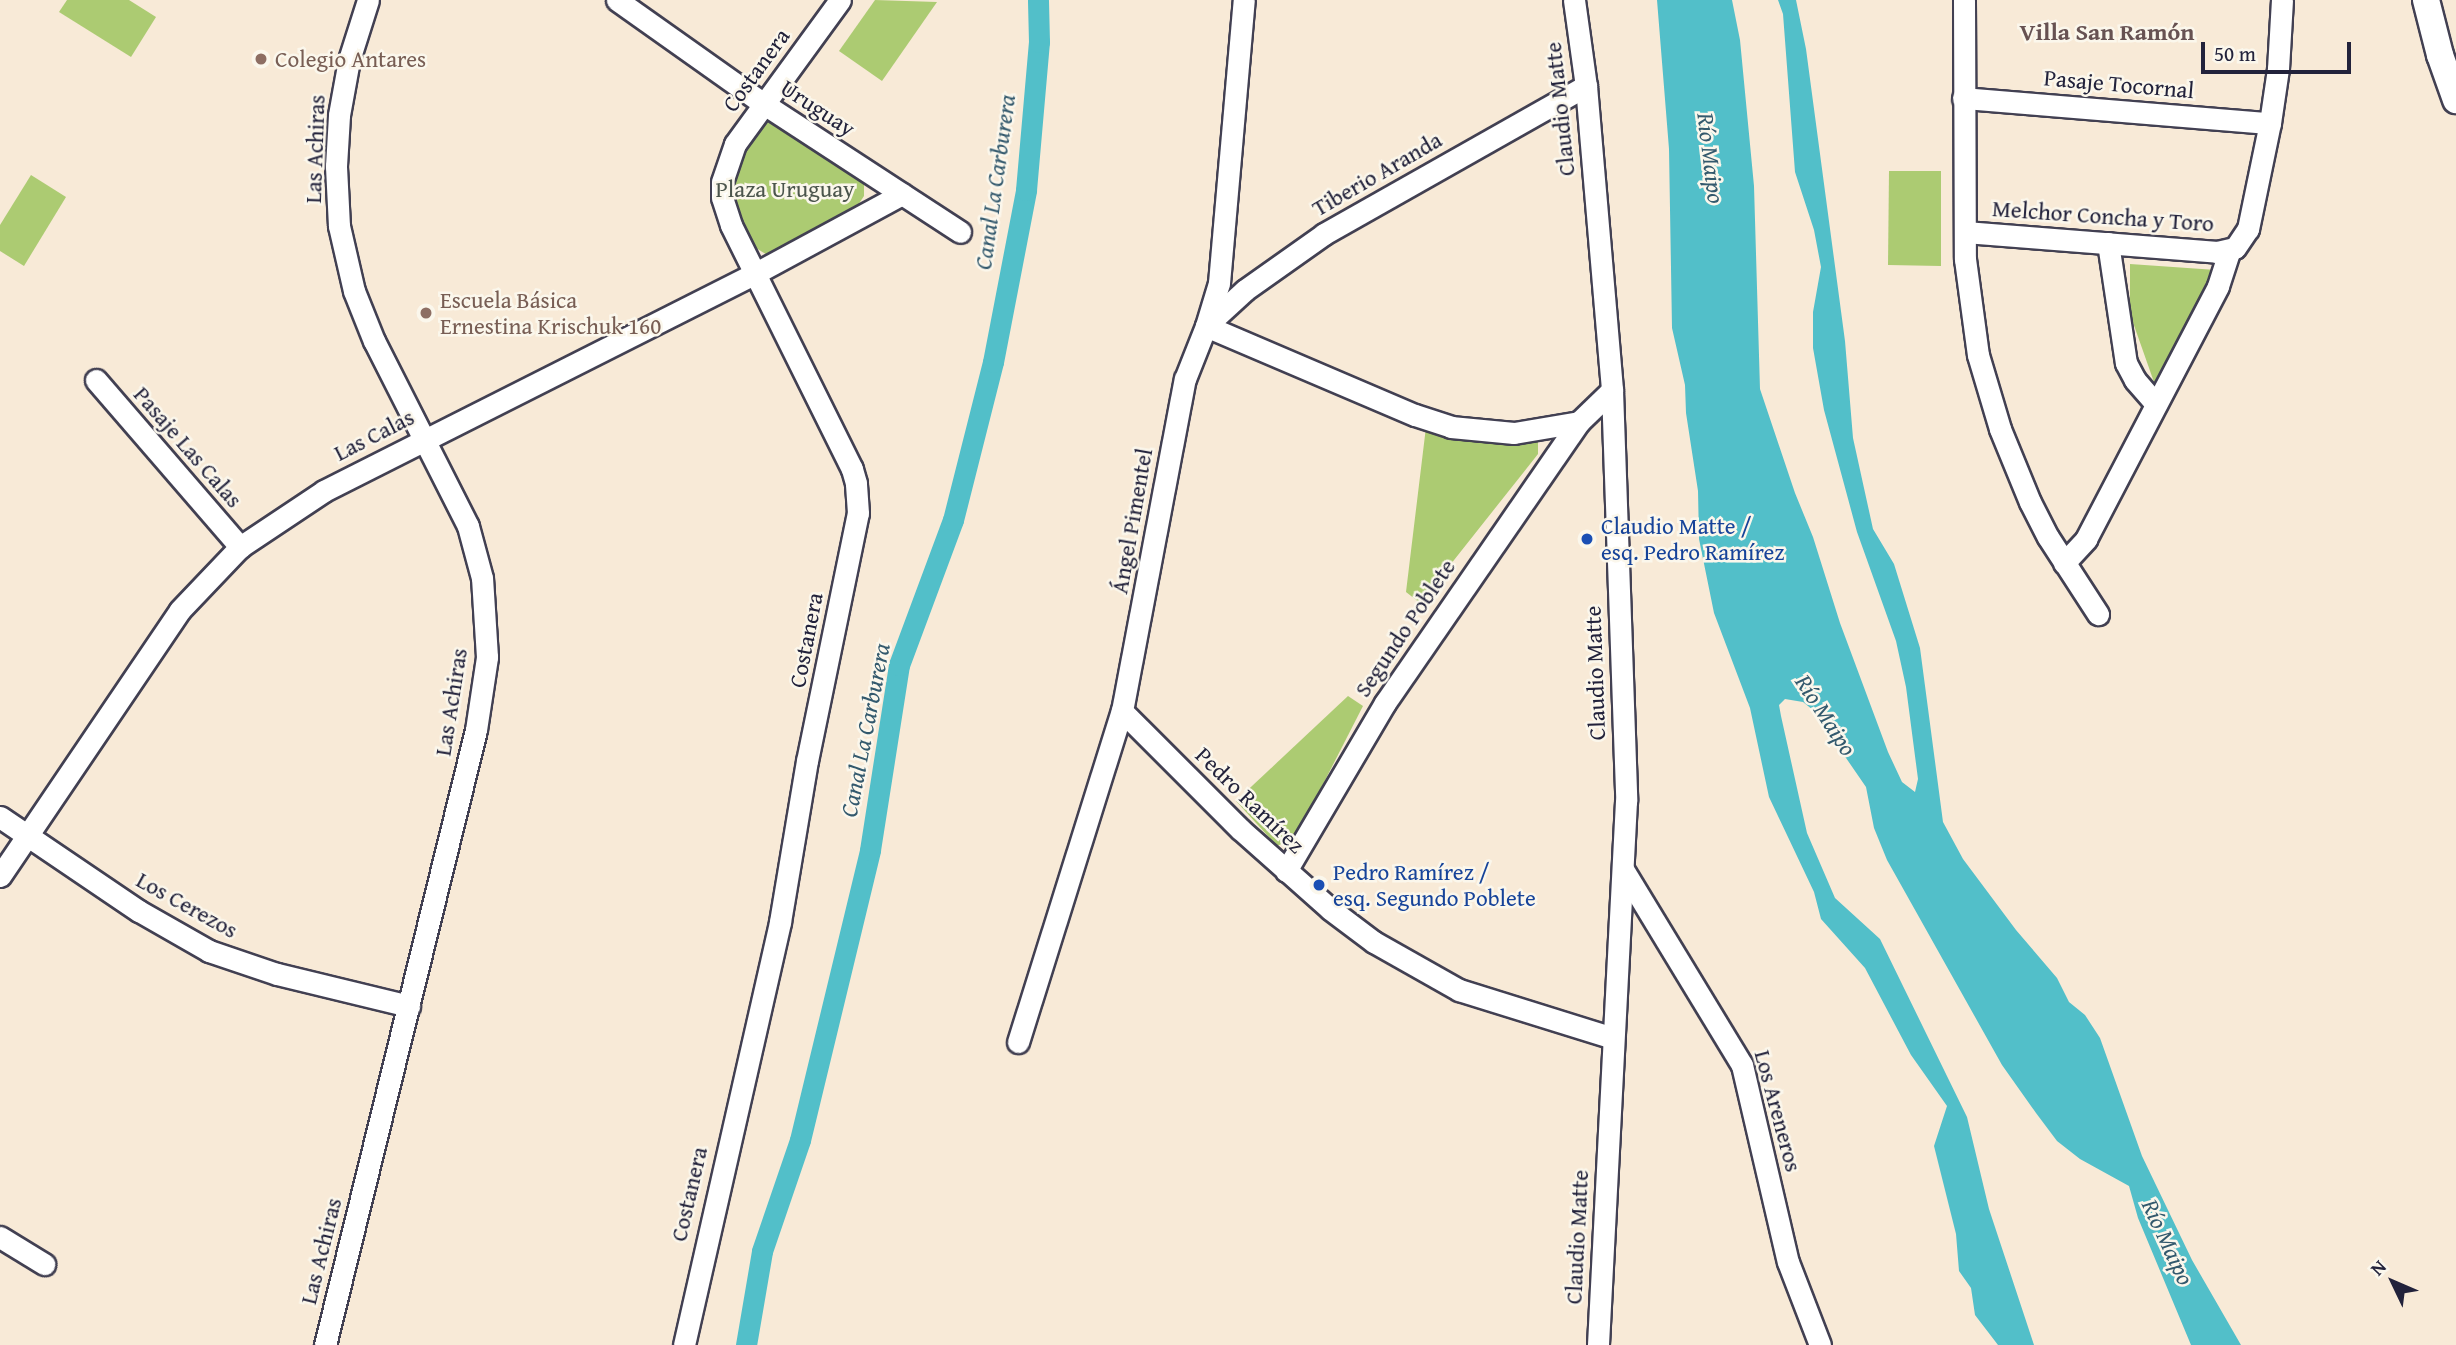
<!DOCTYPE html>
<meta charset="utf-8">
<style>
body{margin:0}
#map{position:relative;width:2456px;height:1345px;overflow:hidden;background:#f8ead7;font-family:"Gentium Book Plus",serif}
div>[style]{position:absolute}
.green>*{inset:0;background:#accb72}
.water>*{inset:0;background:#52bfc9}
.canal>*{height:21px;margin:-10.5px;padding:0 10.5px;transform-origin:10.5px;border-radius:10.5px;background:#52bfc9}
.roads{filter:drop-shadow(2px 0 #424052) drop-shadow(-2px 0 #424052) drop-shadow(0 2px #424052) drop-shadow(0 -2px #424052)}
.minor>*{height:21px;margin:-10.5px;padding:0 10.5px;transform-origin:10.5px;border-radius:10.5px;background:#fff}
.major>*{height:26px;margin:-13px;padding:0 13px;transform-origin:13px;border-radius:13px;background:#fff}
.dots>*{width:19px;height:19px;translate:-50% -50%;box-sizing:border-box;border:4px solid #fbf7ec;border-radius:50%}
span{translate:-50% -50%;white-space:nowrap;text-align:center;line-height:1.15;-webkit-text-stroke:5px #fbf7ec;paint-order:stroke}
.education-label{font-size:23px;color:#785e54}
.left{translate:0 -50%;text-align:left}
.street-label{font-size:23px;color:#22223b}
.park-label{font-size:23px;color:#4b554c}
.transit-label{font-size:23px;color:#164399}
.neighbourhood-label{font-size:24px;color:#675252;font-weight:700}
.water-label{font-size:24px;color:#33596d;font-style:italic}
.north{position:absolute;left:2358px;top:1247px;width:70px;height:70px;-webkit-text-stroke:5px #fbf7ec;paint-order:stroke;rotate:314deg;font-size:19px;font-weight:700;line-height:28px;text-align:center;color:#22223b}
.north::after{content:'';display:block;margin:auto;width:24px;height:32px;background:#22223b;clip-path:polygon(50% 0,100% 100%,50% 72%,0 100%)}
.scale{position:absolute;left:2201px;top:42px;width:150px;height:32px;box-sizing:border-box;border:4px solid #22223b;border-top:0;padding-left:9px;font-size:21px;line-height:24px;white-space:nowrap;color:#22223b;-webkit-text-stroke:5px #fbf7ec;paint-order:stroke}
</style>
<div id="map">
<div class="green">
<div style="clip-path:polygon(67px 0,129px 0,156px 17px,131px 57px,59px 12px)"></div>
<div style="clip-path:polygon(875px 0,937px 2px,882px 81px,839px 51px)"></div>
<div style="clip-path:polygon(774px 120px,864px 182px,864px 196px,856px 208px,769px 256px,756px 248px,735px 205px,733px 169px,760px 125px)"></div>
<div style="clip-path:polygon(1889px 171px,1941px 171px,1941px 266px,1888px 265px)"></div>
<div style="clip-path:polygon(31px 175px,66px 197px,24px 266px,0 251px,0 225px)"></div>
<div style="clip-path:polygon(2130px 264px,2216px 270px,2155px 385px,2130px 314px)"></div>
<div style="clip-path:polygon(1426px 427px,1457px 437px,1538px 440px,1538px 454px,1420px 603px,1406px 592px)"></div>
<div style="clip-path:polygon(1348px 696px,1363px 706px,1296px 837px,1277px 846px,1236px 801px)"></div>
</div>
<div class="water">
<div style="clip-path:polygon(1657px 0,1732px 0,1740px 40px,1754px 186px,1760px 389px,1795px 493px,1813px 537px,1840px 623px,1888px 752px,1902px 782px,1915px 792px,1918px 779px,1906px 687px,1896px 641px,1857px 532px,1824px 410px,1813px 348px,1813px 312px,1821px 267px,1814px 230px,1795px 172px,1783px 14px,1778px 0,1796px 0,1806px 49px,1845px 341px,1853px 438px,1873px 529px,1894px 564px,1920px 648px,1943px 822px,1963px 859px,2016px 930px,2057px 978px,2069px 1002px,2085px 1015px,2100px 1038px,2142px 1156px,2192px 1260px,2241px 1345px,2191px 1345px,2138px 1218px,2129px 1186px,2080px 1159px,2057px 1141px,2036px 1113px,2002px 1065px,1887px 860px,1874px 828px,1866px 787px,1813px 710px,1803px 702px,1785px 699px,1779px 705px,1781px 716px,1807px 833px,1835px 898px,1880px 939px,1967px 1117px,1989px 1209px,2034px 1345px,1998px 1345px,1975px 1315px,1971px 1288px,1959px 1271px,1956px 1234px,1934px 1146px,1947px 1106px,1911px 1055px,1865px 968px,1821px 919px,1814px 892px,1769px 797px,1750px 708px,1714px 613px,1699px 539px,1698px 491px,1686px 413px,1685px 385px,1672px 328px,1669px 149px)"></div>
</div>
<div class="canal">
<div style="left:746px;top:1345px;width:95px;rotate:-80.3deg"></div>
<div style="left:762px;top:1251px;width:117px;rotate:-71.1deg"></div>
<div style="left:800px;top:1140px;width:298px;rotate:-76.4deg"></div>
<div style="left:870px;top:850px;width:187px;rotate:-81.1deg"></div>
<div style="left:899px;top:665px;width:155px;rotate:-69.6deg"></div>
<div style="left:953px;top:520px;width:163px;rotate:-75.8deg"></div>
<div style="left:993px;top:362px;width:175px;rotate:-79.1deg"></div>
<div style="left:1026px;top:190px;width:149px;rotate:-85deg"></div>
<div style="left:1039px;top:42px;width:42px;rotate:-91.4deg"></div>
</div>
<div class="roads">
<div class="minor">
<div style="left:617px;top:0;width:180px;rotate:35.3deg"></div>
<div style="left:764px;top:104px;width:234px;rotate:33.1deg"></div>
<div style="left:1574px;top:0;width:87px;rotate:82.1deg"></div>
<div style="left:1586px;top:86px;width:305px;rotate:85.1deg"></div>
<div style="left:1612px;top:390px;width:411px;rotate:88deg"></div>
<div style="left:1626px;top:801px;width:545px;rotate:92.95deg"></div>
<div style="left:1964px;top:0;width:259px;rotate:89.8deg"></div>
<div style="left:1965px;top:259px;width:97px;rotate:82.3deg"></div>
<div style="left:1978px;top:355px;width:77px;rotate:73.4deg"></div>
<div style="left:2000px;top:429px;width:79px;rotate:67.7deg"></div>
<div style="left:2030px;top:502px;width:39px;rotate:63deg"></div>
<div style="left:2048px;top:537px;width:92px;rotate:57deg"></div>
<div style="left:1963px;top:98px;width:308px;rotate:4.7deg"></div>
<div style="left:1965px;top:232px;width:253px;rotate:4.5deg"></div>
<div style="left:2217px;top:252px;width:18px;rotate:-13deg"></div>
<div style="left:2235px;top:248px;width:23px;rotate:-56deg"></div>
<div style="left:2248px;top:229px;width:108px;rotate:-78.3deg"></div>
<div style="left:2270px;top:123px;width:55px;rotate:-81.6deg"></div>
<div style="left:2278px;top:69px;width:69px;rotate:-86.7deg"></div>
<div style="left:2108px;top:243px;width:121px;rotate:81.5deg"></div>
<div style="left:2126px;top:363px;width:19px;rotate:62deg"></div>
<div style="left:2135px;top:380px;width:32px;rotate:49deg"></div>
<div style="left:1208px;top:324px;width:50px;rotate:-42.6deg"></div>
<div style="left:1245px;top:290px;width:97px;rotate:-35.3deg"></div>
<div style="left:1324px;top:234px;width:301px;rotate:-29.5deg"></div>
<div style="left:1206px;top:326px;width:227px;rotate:23.1deg"></div>
<div style="left:1415px;top:415px;width:38px;rotate:18deg"></div>
<div style="left:1451px;top:427px;width:63px;rotate:5.4deg"></div>
<div style="left:1514px;top:433px;width:66px;rotate:-9.6deg"></div>
<div style="left:96px;top:380px;width:221px;rotate:49.2deg"></div>
<div style="left:2064px;top:563px;width:33px;rotate:-47deg"></div>
<div style="left:2086px;top:539px;width:285px;rotate:-62.4deg"></div>
<div style="left:2218px;top:286px;width:38px;rotate:-72deg"></div>
<div style="left:1122px;top:711px;width:167px;rotate:45deg"></div>
<div style="left:1240px;top:829px;width:120px;rotate:41.6deg"></div>
<div style="left:1330px;top:909px;width:55px;rotate:36.9deg"></div>
<div style="left:1374px;top:942px;width:98px;rotate:29.5deg"></div>
<div style="left:1459px;top:990px;width:161px;rotate:17.3deg"></div>
<div style="left:0;top:817px;width:168px;rotate:34.1deg"></div>
<div style="left:139px;top:911px;width:81px;rotate:29.7deg"></div>
<div style="left:209px;top:951px;width:72px;rotate:18.7deg"></div>
<div style="left:277px;top:974px;width:136px;rotate:13.6deg"></div>
<div style="left:1286px;top:871px;width:195px;rotate:-59.5deg"></div>
<div style="left:1385px;top:703px;width:341px;rotate:-55.4deg"></div>
<div style="left:1579px;top:422px;width:46px;rotate:-44.1deg"></div>
<div style="left:1624px;top:871px;width:227px;rotate:58.7deg"></div>
<div style="left:1742px;top:1065px;width:202px;rotate:76.9deg"></div>
<div style="left:1788px;top:1262px;width:89px;rotate:68.9deg"></div>
<div style="left:0;top:876px;width:321px;rotate:-55.9deg"></div>
<div style="left:180px;top:610px;width:87px;rotate:-46.4deg"></div>
<div style="left:240px;top:547px;width:101px;rotate:-33.7deg"></div>
<div style="left:324px;top:491px;width:484px;rotate:-26.8deg"></div>
<div style="left:756px;top:273px;width:166px;rotate:-28.4deg"></div>
<div style="left:1018px;top:1042px;width:347px;rotate:-72.6deg"></div>
<div style="left:1122px;top:711px;width:338px;rotate:-79.3deg"></div>
<div style="left:1185px;top:379px;width:57px;rotate:-68.4deg"></div>
<div style="left:1206px;top:326px;width:45px;rotate:-73.2deg"></div>
<div style="left:1219px;top:283px;width:284px;rotate:-85deg"></div>
<div style="left:0;top:1237px;width:52px;rotate:31.5deg"></div>
<div style="left:325px;top:1345px;width:633px;rotate:-76.21deg"></div>
<div style="left:476px;top:730px;width:74px;rotate:-81.4deg"></div>
<div style="left:487px;top:657px;width:79px;rotate:-93.6deg"></div>
<div style="left:482px;top:578px;width:54px;rotate:-105.1deg"></div>
<div style="left:468px;top:526px;width:208px;rotate:-116.9deg"></div>
<div style="left:374px;top:341px;width:54px;rotate:-111.8deg"></div>
<div style="left:354px;top:291px;width:67px;rotate:-103deg"></div>
<div style="left:339px;top:226px;width:60px;rotate:-92.9deg"></div>
<div style="left:336px;top:166px;width:51px;rotate:-86.6deg"></div>
<div style="left:339px;top:115px;width:56px;rotate:-79.7deg"></div>
<div style="left:349px;top:60px;width:63px;rotate:-72.4deg"></div>
<div style="left:684px;top:1345px;width:434px;rotate:-77.2deg"></div>
<div style="left:780px;top:922px;width:163px;rotate:-80.5deg"></div>
<div style="left:807px;top:761px;width:253px;rotate:-78.4deg"></div>
<div style="left:858px;top:513px;width:30px;rotate:-94deg"></div>
<div style="left:856px;top:483px;width:15px;rotate:-106deg"></div>
<div style="left:852px;top:469px;width:272px;rotate:-116.4deg"></div>
<div style="left:731px;top:225px;width:29px;rotate:-108deg"></div>
<div style="left:722px;top:197px;width:15px;rotate:-90deg"></div>
<div style="left:722px;top:182px;width:40px;rotate:-71.1deg"></div>
<div style="left:735px;top:144px;width:178px;rotate:-53.9deg"></div>
</div>
<div class="major">
<div style="left:2426px;top:0;width:57px;rotate:75.7deg"></div>
<div style="left:2440px;top:55px;width:48px;rotate:70.4deg"></div>
</div>
</div>
<div class="dots">
<div style="left:261px;top:59px;background:#8d6e63"></div>
<div style="left:426px;top:313px;background:#8d6e63"></div>
<div style="left:1587px;top:539px;background:#1a4fb4"></div>
<div style="left:1319px;top:885px;background:#1a4fb4"></div>
</div>
<div class="education-label">
<span class="left" style="left:275px;top:59px">Colegio Antares</span>
<span class="left" style="left:440px;top:313px">Escuela Básica<br>Ernestina Krischuk 160</span>
</div>
<div class="street-label">
<span style="left:756px;top:70px;rotate:-54deg">Costanera</span>
<span style="left:2119px;top:84px;rotate:5deg">Pasaje Tocornal</span>
<span style="left:818px;top:108px;rotate:33deg">Uruguay</span>
<span style="left:1560px;top:109px;rotate:-96deg">Claudio Matte</span>
<span style="left:315px;top:149px;rotate:-88deg">Las Achiras</span>
<span style="left:1377px;top:174px;rotate:-30deg">Tiberio Aranda</span>
<span style="left:2103px;top:216px;rotate:4deg">Melchor Concha y Toro</span>
<span style="left:374px;top:435px;rotate:-27deg">Las Calas</span>
<span style="left:188px;top:447px;rotate:49deg">Pasaje Las Calas</span>
<span style="left:1132px;top:521px;rotate:-80deg">Ángel Pimentel</span>
<span style="left:1405px;top:628px;rotate:-56deg">Segundo Poblete</span>
<span style="left:806px;top:640px;rotate:-79deg">Costanera</span>
<span style="left:1595px;top:673px;rotate:-92deg">Claudio Matte</span>
<span style="left:451px;top:702px;rotate:-81deg">Las Achiras</span>
<span style="left:1250px;top:800px;rotate:44deg">Pedro Ramírez</span>
<span style="left:187px;top:905px;rotate:29deg">Los Cerezos</span>
<span style="left:1778px;top:1111px;rotate:75deg">Los Areneros</span>
<span style="left:689px;top:1194px;rotate:-77deg">Costanera</span>
<span style="left:1577px;top:1237px;rotate:-87deg">Claudio Matte</span>
<span style="left:321px;top:1251px;rotate:-76deg">Las Achiras</span>
</div>
<div class="park-label">
<span style="left:785px;top:189px">Plaza Uruguay</span>
</div>
<div class="transit-label">
<span class="left" style="left:1601px;top:539px">Claudio Matte /<br>esq. Pedro Ramírez</span>
<span class="left" style="left:1333px;top:885px">Pedro Ramírez /<br>esq. Segundo Poblete</span>
</div>
<div class="neighbourhood-label">
<span style="left:2107px;top:32px">Villa San Ramón</span>
</div>
<div class="water-label">
<span style="left:1711px;top:158px;rotate:83deg">Río Maipo</span>
<span style="left:995px;top:182px;rotate:-82deg">Canal La Carburera</span>
<span style="left:1826px;top:715px;rotate:57deg">Río Maipo</span>
<span style="left:865px;top:730px;rotate:-79deg">Canal La Carburera</span>
<span style="left:2168px;top:1242px;rotate:65deg">Río Maipo</span>
</div>
<div class="north">N</div>
<div class="scale">50 m</div>
</div>
